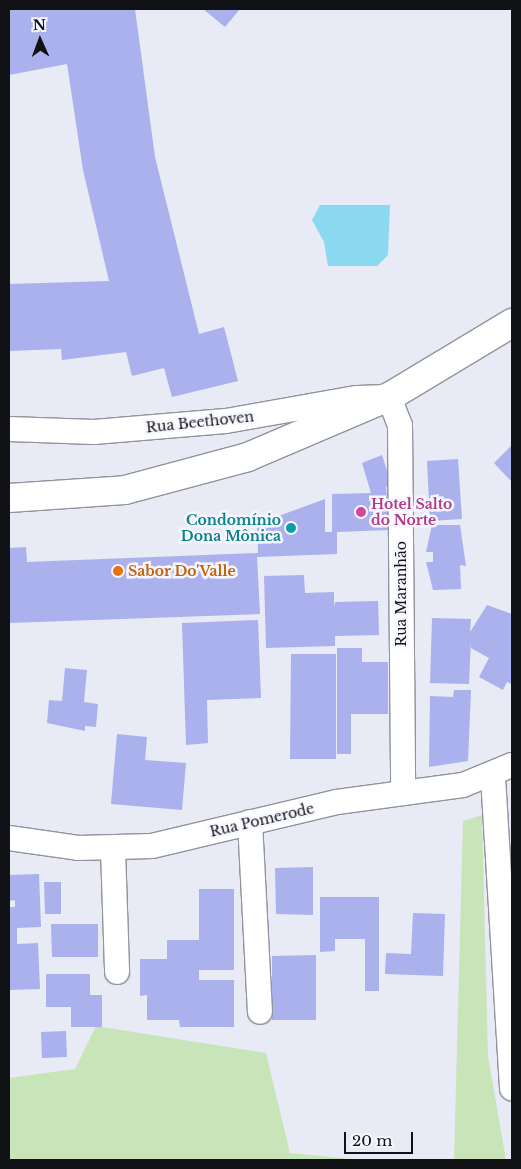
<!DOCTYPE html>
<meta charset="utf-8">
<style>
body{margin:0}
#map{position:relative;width:521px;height:1169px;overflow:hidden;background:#e8eaf5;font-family:"Libre Baskerville",serif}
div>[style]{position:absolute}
.green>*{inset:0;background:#c8e5b9}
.water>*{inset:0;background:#8bd9f1}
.building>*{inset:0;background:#aab1ec}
.roads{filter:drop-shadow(1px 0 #91939d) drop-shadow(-1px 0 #91939d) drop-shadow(0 1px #91939d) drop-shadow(0 -1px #91939d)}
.minor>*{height:24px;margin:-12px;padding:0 12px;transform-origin:12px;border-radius:12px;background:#fff}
.major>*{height:28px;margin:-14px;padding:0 14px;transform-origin:14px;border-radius:14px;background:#fff}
.dots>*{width:14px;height:14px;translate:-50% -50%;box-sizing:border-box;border:2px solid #f6f7fe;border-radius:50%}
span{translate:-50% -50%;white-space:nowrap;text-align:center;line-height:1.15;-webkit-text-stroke:5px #f6f7fe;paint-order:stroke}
.street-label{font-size:14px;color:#111215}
.hotel-label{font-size:14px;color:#b23c85;font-weight:700}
.left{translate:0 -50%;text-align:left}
.culture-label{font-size:14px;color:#0d838f;font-weight:700}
.right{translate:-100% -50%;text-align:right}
.food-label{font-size:14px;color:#c56008;font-weight:700}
.frame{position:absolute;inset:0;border:10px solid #111215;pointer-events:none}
.north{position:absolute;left:15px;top:15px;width:50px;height:50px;-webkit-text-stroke:4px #f6f7fe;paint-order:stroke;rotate:358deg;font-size:14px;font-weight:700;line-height:20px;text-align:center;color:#111215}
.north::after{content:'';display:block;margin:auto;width:18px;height:22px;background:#111215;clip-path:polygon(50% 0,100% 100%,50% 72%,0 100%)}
.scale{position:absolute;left:344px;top:1132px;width:69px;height:22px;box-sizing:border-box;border:2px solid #111215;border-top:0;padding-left:6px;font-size:15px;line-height:18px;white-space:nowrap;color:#111215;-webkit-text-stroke:4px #f6f7fe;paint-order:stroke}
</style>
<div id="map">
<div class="green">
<div style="clip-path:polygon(482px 815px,488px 1056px,506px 1160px,454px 1160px,463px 821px)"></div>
<div style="clip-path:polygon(96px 1026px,266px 1053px,290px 1153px,361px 1160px,9px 1160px,9px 1078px,75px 1069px)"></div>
</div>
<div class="water">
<div style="clip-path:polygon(320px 205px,390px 205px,388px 255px,377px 266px,328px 266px,324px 242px,312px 220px)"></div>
</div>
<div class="building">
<div style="clip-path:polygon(9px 9px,135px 9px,155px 157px,199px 334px,224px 327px,238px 381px,172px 397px,164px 368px,132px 376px,126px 352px,62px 360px,61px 349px,9px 351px,9px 284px,109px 281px,83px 170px,67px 64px,9px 75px)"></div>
<div style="clip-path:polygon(203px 9px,240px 9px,225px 27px)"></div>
<div style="clip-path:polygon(512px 445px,512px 482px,494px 463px)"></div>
<div style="clip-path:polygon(382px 455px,391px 483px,386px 487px,390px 530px,337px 532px,337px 554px,257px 557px,260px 614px,9px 623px,9px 548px,26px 547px,27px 562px,258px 553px,257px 524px,325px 499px,325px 532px,332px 532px,332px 494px,371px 493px,362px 463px)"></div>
<div style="clip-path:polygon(458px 459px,462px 519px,430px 521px,427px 461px)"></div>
<div style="clip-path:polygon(432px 525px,460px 525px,466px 566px,460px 565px,461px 589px,433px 590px,426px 562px,433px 562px,433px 552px,426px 552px)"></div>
<div style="clip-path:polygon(304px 575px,305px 593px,334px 592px,334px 607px,335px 602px,378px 601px,379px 635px,335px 636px,335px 646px,266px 648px,264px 576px)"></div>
<div style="clip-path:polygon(487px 605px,512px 614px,512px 684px,507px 682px,503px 690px,479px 677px,489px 658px,471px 648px,471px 639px,469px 684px,430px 683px,432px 618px,471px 619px,470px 632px)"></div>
<div style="clip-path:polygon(258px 620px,261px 698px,207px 700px,208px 743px,186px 745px,182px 623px)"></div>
<div style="clip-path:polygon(337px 648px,362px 648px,362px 662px,388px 662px,388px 714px,351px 714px,351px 754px,337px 754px)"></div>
<div style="clip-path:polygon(291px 654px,336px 654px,336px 759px,290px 759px)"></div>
<div style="clip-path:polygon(65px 668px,87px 670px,84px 702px,98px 704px,96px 727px,85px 726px,85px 731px,47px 723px,49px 700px,62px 701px)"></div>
<div style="clip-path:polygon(454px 690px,471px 690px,468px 761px,429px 767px,430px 696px,453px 697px)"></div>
<div style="clip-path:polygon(117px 734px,147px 737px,145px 760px,186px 763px,182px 810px,111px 804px)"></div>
<div style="clip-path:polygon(313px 867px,313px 915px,276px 914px,275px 868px)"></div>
<div style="clip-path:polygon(39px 874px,41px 927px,17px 928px,17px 944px,38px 943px,40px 989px,9px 990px,9px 907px,15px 907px,15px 900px,9px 901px,9px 875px)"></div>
<div style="clip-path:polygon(44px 882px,61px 882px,61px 914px,45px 914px)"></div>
<div style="clip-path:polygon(199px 889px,234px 889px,234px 970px,199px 970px,199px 980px,234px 980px,234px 1027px,180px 1027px,179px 1020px,147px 1020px,147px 995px,140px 996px,140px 959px,167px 959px,167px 940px,199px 940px)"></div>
<div style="clip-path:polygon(320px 897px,379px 897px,379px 991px,365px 991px,365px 939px,335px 939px,335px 951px,320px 952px)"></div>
<div style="clip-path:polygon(413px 913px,445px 914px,443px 976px,385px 974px,386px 953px,411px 954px)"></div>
<div style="clip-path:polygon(51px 924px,98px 924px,98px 957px,52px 957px)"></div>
<div style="clip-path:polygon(316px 955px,316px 1020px,272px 1020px,272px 956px)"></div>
<div style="clip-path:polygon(46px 974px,90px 974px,90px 995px,102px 995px,102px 1027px,71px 1027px,71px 1007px,46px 1007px)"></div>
<div style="clip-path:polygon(66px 1031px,67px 1057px,42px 1058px,41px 1032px)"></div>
</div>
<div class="roads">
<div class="minor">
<div style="left:9px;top:429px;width:85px;rotate:2deg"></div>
<div style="left:94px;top:432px;width:132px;rotate:-4.8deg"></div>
<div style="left:226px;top:421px;width:133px;rotate:-10deg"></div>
<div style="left:357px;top:398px;width:32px;rotate:-2deg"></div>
<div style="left:389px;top:397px;width:30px;rotate:69deg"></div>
<div style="left:400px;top:425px;width:367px;rotate:89.5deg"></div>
<div style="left:493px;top:777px;width:312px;rotate:86.5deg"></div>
<div style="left:250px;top:822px;width:190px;rotate:87deg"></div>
<div style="left:9px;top:838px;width:70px;rotate:8.2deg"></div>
<div style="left:78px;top:848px;width:74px;rotate:-1.5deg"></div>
<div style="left:152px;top:846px;width:190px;rotate:-13.4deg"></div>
<div style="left:337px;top:802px;width:127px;rotate:-7.7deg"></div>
<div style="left:463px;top:785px;width:53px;rotate:-22.2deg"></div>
<div style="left:113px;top:849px;width:123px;rotate:88.1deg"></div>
</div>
<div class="major">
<div style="left:9px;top:498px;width:116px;rotate:-3.9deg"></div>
<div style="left:125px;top:490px;width:127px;rotate:-15deg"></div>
<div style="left:248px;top:457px;width:153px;rotate:-23.1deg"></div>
<div style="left:389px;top:397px;width:144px;rotate:-31deg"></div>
</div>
</div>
<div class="dots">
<div style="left:361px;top:512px;background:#d1479c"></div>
<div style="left:291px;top:528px;background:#0f9aa8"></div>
<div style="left:118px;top:571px;background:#e8710a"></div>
</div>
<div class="street-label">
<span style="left:200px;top:422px;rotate:-6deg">Rua Beethoven</span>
<span style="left:401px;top:594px;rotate:-90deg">Rua Maranhão</span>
<span style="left:262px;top:820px;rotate:-13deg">Rua Pomerode</span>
</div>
<div class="hotel-label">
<span class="left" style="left:371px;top:512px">Hotel Salto<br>do Norte</span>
</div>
<div class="culture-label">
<span class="right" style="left:281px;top:528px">Condomínio<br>Dona Mônica</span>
</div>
<div class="food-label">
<span class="left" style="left:128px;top:571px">Sabor Do'Valle</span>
</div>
<div class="frame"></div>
<div class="north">N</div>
<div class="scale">20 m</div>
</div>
